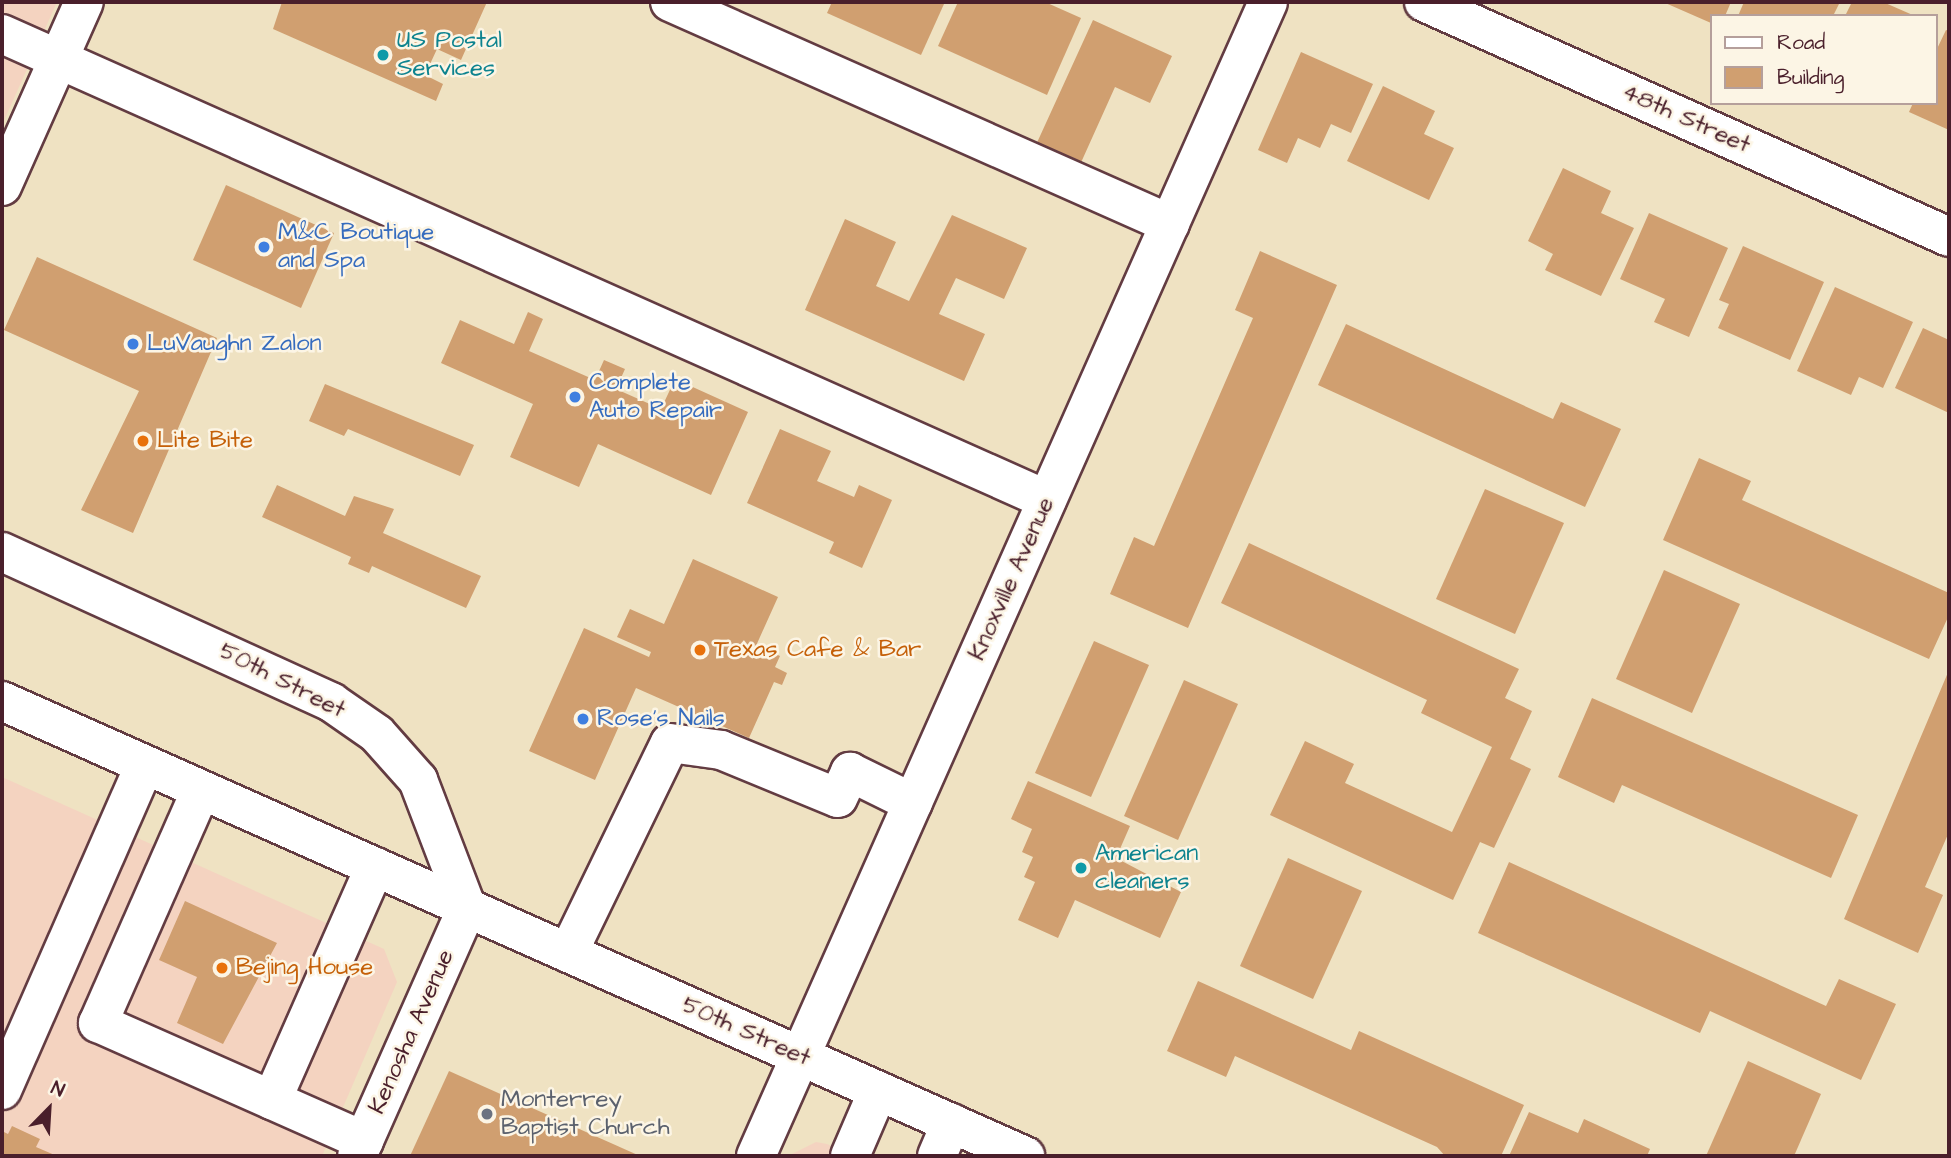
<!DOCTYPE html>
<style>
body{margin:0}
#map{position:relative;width:1951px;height:1158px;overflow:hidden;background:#efe2c2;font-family:"Architects Daughter",sans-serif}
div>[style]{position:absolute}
.built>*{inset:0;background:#f4d3c0}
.building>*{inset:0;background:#d09f70}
.roads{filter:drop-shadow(2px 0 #633c42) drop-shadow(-2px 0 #633c42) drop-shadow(0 2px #633c42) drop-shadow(0 -2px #633c42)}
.minor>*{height:38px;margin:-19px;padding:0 19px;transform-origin:19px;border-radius:19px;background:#fff}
.major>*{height:38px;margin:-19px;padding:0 19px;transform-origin:19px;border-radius:19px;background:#fff}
.dots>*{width:19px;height:19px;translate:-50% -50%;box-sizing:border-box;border:4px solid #fcf5e5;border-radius:50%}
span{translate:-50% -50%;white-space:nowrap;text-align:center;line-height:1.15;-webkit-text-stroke:5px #fcf5e5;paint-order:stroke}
.culture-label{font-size:24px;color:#0d838f}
.left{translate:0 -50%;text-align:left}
.street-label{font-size:24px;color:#4a1f2b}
.shop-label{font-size:24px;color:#366cbe}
.food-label{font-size:24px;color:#c56008}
.worship-label{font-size:24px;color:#5b616d}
.frame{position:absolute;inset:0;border:4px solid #4a1f2b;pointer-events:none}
.legend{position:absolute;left:1710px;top:14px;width:228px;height:91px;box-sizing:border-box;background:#fcf5e5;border:2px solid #b59f9b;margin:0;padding:9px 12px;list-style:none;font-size:21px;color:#4a1f2b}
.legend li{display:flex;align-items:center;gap:14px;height:35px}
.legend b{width:35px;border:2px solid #b59f9b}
.north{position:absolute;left:14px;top:1074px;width:70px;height:70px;-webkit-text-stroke:5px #fcf5e5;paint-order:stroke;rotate:24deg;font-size:19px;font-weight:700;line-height:28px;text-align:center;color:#4a1f2b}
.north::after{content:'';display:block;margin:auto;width:24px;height:32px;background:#4a1f2b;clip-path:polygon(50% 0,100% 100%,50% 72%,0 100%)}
</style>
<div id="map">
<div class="built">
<div style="clip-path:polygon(2px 2px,57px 2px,2px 125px)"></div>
<div style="clip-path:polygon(2px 777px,384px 949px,397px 982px,322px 1156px,2px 1156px)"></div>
<div style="clip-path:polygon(816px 1142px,827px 1144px,854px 1156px,788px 1156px)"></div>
</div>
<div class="building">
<div style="clip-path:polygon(282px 2px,487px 2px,461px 60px,437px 49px,425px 75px,443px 84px,436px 101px,273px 29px)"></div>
<div style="clip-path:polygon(832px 2px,939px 2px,944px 4px,921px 55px,827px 13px)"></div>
<div style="clip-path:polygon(958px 2px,1045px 2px,1081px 18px,1047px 95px,938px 46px)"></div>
<div style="clip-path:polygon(1663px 2px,1731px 2px,1725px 16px,1711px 16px,1711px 23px)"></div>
<div style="clip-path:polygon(1744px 2px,1840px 2px,1833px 16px,1738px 16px)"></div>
<div style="clip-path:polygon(1852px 2px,1883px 2px,1915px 16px,1845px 16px)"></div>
<div style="clip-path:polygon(1093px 20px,1172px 56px,1150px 103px,1115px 87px,1079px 167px,1035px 147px)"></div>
<div style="clip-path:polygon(1946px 30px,1949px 31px,1949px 130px,1909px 112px,1913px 103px,1935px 103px,1935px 53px)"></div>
<div style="clip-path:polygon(1301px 52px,1373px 84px,1351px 133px,1331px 124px,1320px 148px,1298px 138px,1287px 163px,1258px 150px)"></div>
<div style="clip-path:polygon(1383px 86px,1435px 111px,1424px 134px,1454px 148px,1429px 200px,1347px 161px)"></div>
<div style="clip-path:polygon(1563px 168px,1611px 191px,1601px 213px,1634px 228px,1601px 296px,1545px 270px,1553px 254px,1528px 241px)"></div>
<div style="clip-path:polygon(226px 185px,334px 233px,301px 308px,193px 260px)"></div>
<div style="clip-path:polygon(1649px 213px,1728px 248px,1689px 337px,1654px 322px,1665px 299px,1620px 279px)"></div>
<div style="clip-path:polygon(952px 215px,1027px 248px,1004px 299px,956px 278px,939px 314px,985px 334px,964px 381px,805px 310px,845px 219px,896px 242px,876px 286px,909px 301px)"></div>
<div style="clip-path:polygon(1743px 246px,1824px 282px,1790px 360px,1718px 328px,1729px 304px,1719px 300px)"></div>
<div style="clip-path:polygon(1260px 251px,1337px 285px,1188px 628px,1110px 594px,1134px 537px,1154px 546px,1253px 318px,1235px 310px)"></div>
<div style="clip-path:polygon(37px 257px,217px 338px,133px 533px,81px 510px,139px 391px,4px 330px)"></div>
<div style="clip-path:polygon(1835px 287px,1913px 322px,1883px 388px,1859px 377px,1851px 395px,1797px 371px)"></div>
<div style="clip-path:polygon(528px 312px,543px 319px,529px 351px,595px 380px,604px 360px,625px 369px,616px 389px,661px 409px,675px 379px,748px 412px,711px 495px,598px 444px,579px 487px,510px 457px,533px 404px,441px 363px,460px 320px,514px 344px)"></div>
<div style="clip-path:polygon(1346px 324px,1553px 419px,1561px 402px,1621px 429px,1585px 507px,1318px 385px)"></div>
<div style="clip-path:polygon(1923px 328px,1949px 340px,1949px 413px,1895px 388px)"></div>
<div style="clip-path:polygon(325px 384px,474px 445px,460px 476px,348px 429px,344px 436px,309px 421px)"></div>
<div style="clip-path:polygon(780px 429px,831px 451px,817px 481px,854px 497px,859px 485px,892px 500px,862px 568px,829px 553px,834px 542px,747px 503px)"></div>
<div style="clip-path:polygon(1699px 458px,1751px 481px,1742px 500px,1949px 593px,1949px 615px,1929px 659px,1663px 540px)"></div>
<div style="clip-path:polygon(277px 485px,345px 516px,354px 496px,394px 509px,383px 533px,481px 576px,466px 608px,372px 566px,369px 573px,348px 564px,351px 557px,262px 517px)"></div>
<div style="clip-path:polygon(1485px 489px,1564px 523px,1515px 634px,1436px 599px)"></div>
<div style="clip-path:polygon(1249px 543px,1519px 669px,1505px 698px,1532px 711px,1510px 759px,1531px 769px,1494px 848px,1480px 842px,1453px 900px,1270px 815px,1305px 741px,1354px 764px,1345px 783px,1452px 832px,1492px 747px,1421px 713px,1427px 700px,1221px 603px)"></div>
<div style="clip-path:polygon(693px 559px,778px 597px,751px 657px,757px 659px,762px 648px,780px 656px,775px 667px,787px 673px,782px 685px,774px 682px,749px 738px,636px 688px,595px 780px,529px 751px,584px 628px,649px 657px,651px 652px,617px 637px,630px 609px,664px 624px)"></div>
<div style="clip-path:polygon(1664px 570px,1740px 604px,1692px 713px,1616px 679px)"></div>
<div style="clip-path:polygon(1094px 641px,1149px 665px,1091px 797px,1035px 773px)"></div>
<div style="clip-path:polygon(1949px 670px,1949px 832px,1925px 887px,1943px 895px,1918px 953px,1844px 919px)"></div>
<div style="clip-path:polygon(1184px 680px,1238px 704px,1178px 840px,1124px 816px)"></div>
<div style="clip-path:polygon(1592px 698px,1858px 815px,1831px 878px,1622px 785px,1614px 803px,1558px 777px)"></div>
<div style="clip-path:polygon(1028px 781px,1130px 826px,1116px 858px,1181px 892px,1160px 938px,1075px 900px,1058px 938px,1018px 920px,1035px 882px,1024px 877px,1033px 857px,1022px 852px,1032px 829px,1011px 819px)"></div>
<div style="clip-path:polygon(1288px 858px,1362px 891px,1313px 999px,1240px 966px)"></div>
<div style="clip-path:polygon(1509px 862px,1826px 1006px,1839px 979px,1896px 1004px,1861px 1080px,1710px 1011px,1700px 1033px,1478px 933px)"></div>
<div style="clip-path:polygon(185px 901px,277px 943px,223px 1044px,177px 1023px,197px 977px,159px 960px)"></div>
<div style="clip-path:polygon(1198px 981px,1351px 1050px,1359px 1031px,1524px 1105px,1501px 1156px,1445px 1156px,1437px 1147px,1235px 1056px,1226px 1077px,1167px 1051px)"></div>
<div style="clip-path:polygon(1748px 1061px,1821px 1094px,1794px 1156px,1706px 1156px)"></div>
<div style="clip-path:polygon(449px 1071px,640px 1156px,410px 1156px)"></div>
<div style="clip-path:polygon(1529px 1112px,1578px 1133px,1584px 1119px,1650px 1149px,1647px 1156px,1509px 1156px)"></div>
<div style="clip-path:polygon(12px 1126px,40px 1139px,36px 1147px,57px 1156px,2px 1156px,2px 1131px,8px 1134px)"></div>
</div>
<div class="roads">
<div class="minor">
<div style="left:670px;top:2px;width:547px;rotate:23.94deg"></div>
<div style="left:1424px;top:2px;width:575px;rotate:24.11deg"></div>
<div style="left:2px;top:34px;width:1144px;rotate:24.03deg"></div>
<div style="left:2px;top:186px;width:201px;rotate:-66deg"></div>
<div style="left:2px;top:552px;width:362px;rotate:24.5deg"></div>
<div style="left:331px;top:702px;width:56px;rotate:34.8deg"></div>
<div style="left:377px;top:734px;width:62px;rotate:48.3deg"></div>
<div style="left:418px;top:780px;width:137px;rotate:69.1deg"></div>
<div style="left:467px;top:908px;width:271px;rotate:113.9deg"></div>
<div style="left:201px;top:790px;width:255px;rotate:113.8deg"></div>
<div style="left:98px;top:1023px;width:291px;rotate:23.9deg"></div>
<div style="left:568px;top:953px;width:233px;rotate:-64.1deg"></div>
<div style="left:670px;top:743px;width:51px;rotate:7.8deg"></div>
<div style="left:721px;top:750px;width:126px;rotate:22.3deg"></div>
<div style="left:838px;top:798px;width:29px;rotate:-65deg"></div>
<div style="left:850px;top:772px;width:70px;rotate:26.2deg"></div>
<div style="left:2px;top:1090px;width:355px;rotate:-66.3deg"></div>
<div style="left:272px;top:1100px;width:255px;rotate:-66.2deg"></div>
<div style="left:756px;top:1156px;width:1262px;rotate:-66.07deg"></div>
<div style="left:850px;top:1156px;width:71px;rotate:-66.7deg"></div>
<div style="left:937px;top:1156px;width:36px;rotate:-67deg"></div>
</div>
<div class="major">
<div style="left:2px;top:701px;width:1120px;rotate:23.98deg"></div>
</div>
</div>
<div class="dots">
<div style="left:383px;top:55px;background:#0f9aa8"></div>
<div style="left:264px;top:247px;background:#3f7fe0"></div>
<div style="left:133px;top:344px;background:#3f7fe0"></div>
<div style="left:575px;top:397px;background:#3f7fe0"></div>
<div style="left:143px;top:441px;background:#e8710a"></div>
<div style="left:700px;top:650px;background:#e8710a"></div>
<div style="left:583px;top:719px;background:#3f7fe0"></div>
<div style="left:1081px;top:868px;background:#0f9aa8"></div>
<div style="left:222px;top:968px;background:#e8710a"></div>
<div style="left:487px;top:1114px;background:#6b7280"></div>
</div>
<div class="culture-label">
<span class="left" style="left:397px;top:55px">US Postal<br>Services</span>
<span class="left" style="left:1095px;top:868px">American<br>cleaners</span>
</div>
<div class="street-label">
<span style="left:1686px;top:119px;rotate:24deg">48th Street</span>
<span style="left:1012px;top:579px;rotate:-66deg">Knoxville Avenue</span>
<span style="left:282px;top:681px;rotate:27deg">50th Street</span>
<span style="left:412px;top:1032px;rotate:-66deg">Kenosha Avenue</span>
<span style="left:746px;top:1032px;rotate:24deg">50th Street</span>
</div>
<div class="shop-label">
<span class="left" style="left:278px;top:247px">M&amp;C Boutique<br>and Spa</span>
<span class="left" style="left:147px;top:344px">LuVaughn Zalon</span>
<span class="left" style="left:589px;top:397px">Complete<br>Auto Repair</span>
<span class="left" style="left:597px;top:719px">Rose's Nails</span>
</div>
<div class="food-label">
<span class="left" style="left:157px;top:441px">Lite Bite</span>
<span class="left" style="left:714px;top:650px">Texas Cafe &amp; Bar</span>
<span class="left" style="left:236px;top:968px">Bejing House</span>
</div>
<div class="worship-label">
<span class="left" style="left:501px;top:1114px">Monterrey<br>Baptist Church</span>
</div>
<div class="frame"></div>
<ul class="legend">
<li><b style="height:9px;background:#fff"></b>Road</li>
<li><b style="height:19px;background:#d09f70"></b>Building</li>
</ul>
<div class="north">N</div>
</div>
